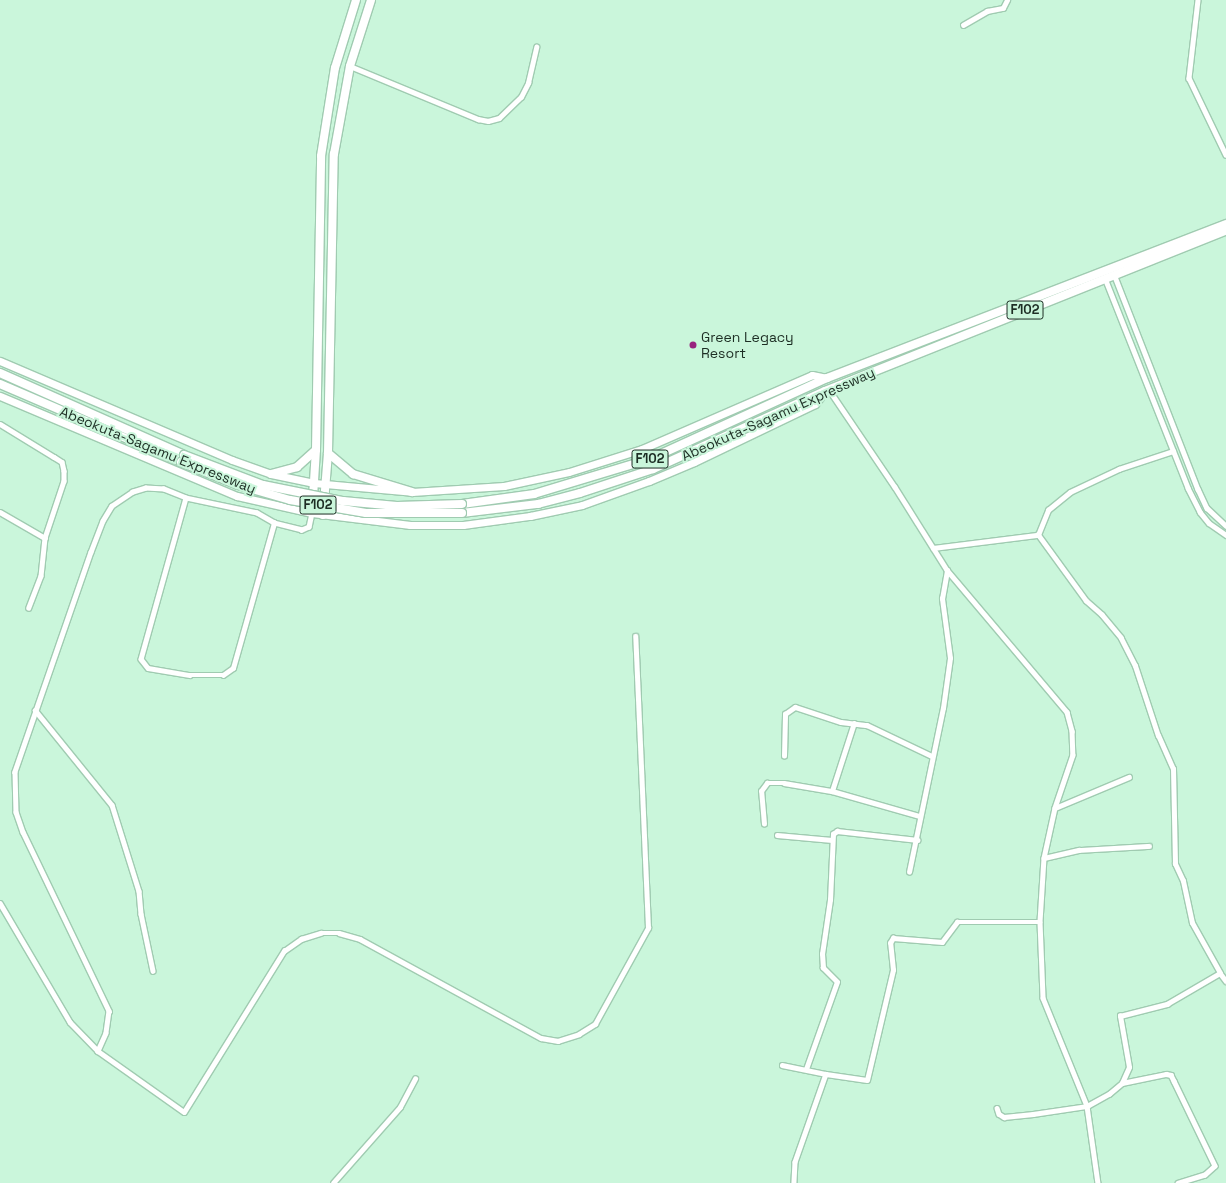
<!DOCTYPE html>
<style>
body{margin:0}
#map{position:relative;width:1226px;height:1183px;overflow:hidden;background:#caf6db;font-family:"Space Grotesk",sans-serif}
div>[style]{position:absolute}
.roads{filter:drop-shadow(1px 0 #a0cbb1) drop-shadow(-1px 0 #a0cbb1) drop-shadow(0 1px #a0cbb1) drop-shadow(0 -1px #a0cbb1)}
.street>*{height:4.5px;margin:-2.25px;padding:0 2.25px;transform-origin:2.25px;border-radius:2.25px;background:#fff}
.primary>*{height:7px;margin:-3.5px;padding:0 3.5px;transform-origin:3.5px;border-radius:3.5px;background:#fff}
.highway>*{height:8px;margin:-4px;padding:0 4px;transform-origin:4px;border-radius:4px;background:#fff}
.bridges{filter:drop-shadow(1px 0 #a0cbb1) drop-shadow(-1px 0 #a0cbb1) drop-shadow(0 1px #a0cbb1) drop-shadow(0 -1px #a0cbb1)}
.highway-bridge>*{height:8px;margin:-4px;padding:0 4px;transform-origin:4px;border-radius:4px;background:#fff}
.dots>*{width:11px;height:11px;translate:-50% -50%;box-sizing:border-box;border:2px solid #caf6db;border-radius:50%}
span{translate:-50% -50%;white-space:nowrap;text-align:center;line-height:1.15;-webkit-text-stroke:4px #caf6db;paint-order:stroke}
.shield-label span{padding:1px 3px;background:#caf6db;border:1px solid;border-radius:3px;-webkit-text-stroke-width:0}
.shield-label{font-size:13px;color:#1d2e24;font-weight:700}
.poi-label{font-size:14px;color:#1d2e24}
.left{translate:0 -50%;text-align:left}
.street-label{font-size:14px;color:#1d2e24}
</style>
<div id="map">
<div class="roads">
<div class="street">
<div style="left:1198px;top:0;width:79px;rotate:96.6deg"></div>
<div style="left:1189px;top:78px;width:85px;rotate:64.3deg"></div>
<div style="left:963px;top:25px;width:28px;rotate:-30deg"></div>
<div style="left:987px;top:11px;width:16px;rotate:-11deg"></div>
<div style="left:1003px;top:8px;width:9px;rotate:-63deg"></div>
<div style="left:350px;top:66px;width:139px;rotate:22.5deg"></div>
<div style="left:478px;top:119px;width:10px;rotate:11deg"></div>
<div style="left:488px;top:121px;width:11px;rotate:-15deg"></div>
<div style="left:499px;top:118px;width:30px;rotate:-44deg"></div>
<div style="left:521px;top:97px;width:16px;rotate:-63deg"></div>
<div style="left:528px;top:83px;width:37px;rotate:-77deg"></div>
<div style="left:1114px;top:274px;width:231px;rotate:68.7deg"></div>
<div style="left:1198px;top:489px;width:21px;rotate:65deg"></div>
<div style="left:1207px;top:508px;width:26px;rotate:43deg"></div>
<div style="left:1105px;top:278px;width:226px;rotate:68.4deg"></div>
<div style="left:1188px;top:488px;width:27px;rotate:63deg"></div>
<div style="left:1200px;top:512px;width:14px;rotate:51deg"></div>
<div style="left:1209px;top:523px;width:21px;rotate:35deg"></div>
<div style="left:825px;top:391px;width:8px;rotate:23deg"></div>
<div style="left:832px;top:394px;width:112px;rotate:55.9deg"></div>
<div style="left:895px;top:487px;width:98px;rotate:57.9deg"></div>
<div style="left:947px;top:570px;width:186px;rotate:49.8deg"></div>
<div style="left:1067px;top:712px;width:20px;rotate:75deg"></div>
<div style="left:1072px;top:731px;width:24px;rotate:88deg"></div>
<div style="left:1073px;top:755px;width:56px;rotate:108.8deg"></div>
<div style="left:1055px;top:808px;width:51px;rotate:102.4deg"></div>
<div style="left:1044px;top:858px;width:64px;rotate:93.6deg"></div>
<div style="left:1040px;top:922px;width:76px;rotate:87.7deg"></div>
<div style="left:1043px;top:998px;width:117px;rotate:67.8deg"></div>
<div style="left:1087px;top:1106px;width:78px;rotate:81.9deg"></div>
<div style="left:0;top:424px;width:63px;rotate:31.4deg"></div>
<div style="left:54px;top:457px;width:9px;rotate:32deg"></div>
<div style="left:62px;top:462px;width:9px;rotate:77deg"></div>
<div style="left:64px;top:471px;width:10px;rotate:90deg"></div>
<div style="left:64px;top:481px;width:60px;rotate:108.4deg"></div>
<div style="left:45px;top:538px;width:38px;rotate:96deg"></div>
<div style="left:41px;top:576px;width:34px;rotate:111deg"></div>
<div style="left:186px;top:498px;width:167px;rotate:105.6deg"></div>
<div style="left:141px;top:659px;width:11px;rotate:52deg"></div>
<div style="left:148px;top:668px;width:42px;rotate:9.7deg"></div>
<div style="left:189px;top:675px;width:34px"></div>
<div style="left:223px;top:675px;width:12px;rotate:-35deg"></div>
<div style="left:233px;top:668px;width:151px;rotate:-74.2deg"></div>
<div style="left:0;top:512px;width:52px;rotate:30deg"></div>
<div style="left:312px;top:513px;width:14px;rotate:102deg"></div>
<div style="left:309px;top:527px;width:8px;rotate:157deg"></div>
<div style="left:302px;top:530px;width:29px;rotate:-166deg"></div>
<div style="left:274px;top:523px;width:20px;rotate:-150deg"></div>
<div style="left:257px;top:513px;width:73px;rotate:-168.1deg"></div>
<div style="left:186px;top:498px;width:24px;rotate:-158deg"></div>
<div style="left:164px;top:489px;width:18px;rotate:-177deg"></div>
<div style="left:146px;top:488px;width:14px;rotate:163deg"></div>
<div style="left:133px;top:492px;width:25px;rotate:146deg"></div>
<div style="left:112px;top:506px;width:17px;rotate:121deg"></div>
<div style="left:103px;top:521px;width:33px;rotate:111deg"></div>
<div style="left:91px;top:552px;width:233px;rotate:109.1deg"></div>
<div style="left:15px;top:772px;width:40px;rotate:88.6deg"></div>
<div style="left:16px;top:812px;width:21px;rotate:71deg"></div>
<div style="left:23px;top:832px;width:199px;rotate:64.3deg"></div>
<div style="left:109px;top:1011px;width:22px;rotate:98deg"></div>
<div style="left:106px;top:1033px;width:20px;rotate:114deg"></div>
<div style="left:98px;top:1051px;width:105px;rotate:35.3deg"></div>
<div style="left:184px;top:1112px;width:190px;rotate:-58.2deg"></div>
<div style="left:284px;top:951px;width:21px;rotate:-35deg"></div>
<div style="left:301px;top:939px;width:21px;rotate:-17deg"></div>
<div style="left:321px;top:933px;width:18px"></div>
<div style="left:339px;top:933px;width:22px;rotate:16deg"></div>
<div style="left:360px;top:939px;width:206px;rotate:28.7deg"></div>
<div style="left:541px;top:1038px;width:17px;rotate:10deg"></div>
<div style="left:558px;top:1041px;width:22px;rotate:-18deg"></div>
<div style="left:579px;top:1034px;width:19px;rotate:-32deg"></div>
<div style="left:595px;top:1024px;width:110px;rotate:-61.1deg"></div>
<div style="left:648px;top:928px;width:292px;rotate:-92.5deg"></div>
<div style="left:933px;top:548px;width:106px;rotate:-7.1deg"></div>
<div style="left:35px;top:710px;width:122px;rotate:51deg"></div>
<div style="left:112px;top:805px;width:90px;rotate:72.6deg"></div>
<div style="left:139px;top:891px;width:23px;rotate:85deg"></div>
<div style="left:141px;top:914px;width:58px;rotate:78.1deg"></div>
<div style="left:784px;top:756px;width:42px;rotate:-88.6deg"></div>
<div style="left:785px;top:714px;width:12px;rotate:-35deg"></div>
<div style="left:795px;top:707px;width:48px;rotate:18.1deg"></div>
<div style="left:841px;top:722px;width:26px;rotate:7deg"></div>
<div style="left:867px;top:725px;width:72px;rotate:25.5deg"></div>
<div style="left:832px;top:791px;width:91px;rotate:15.9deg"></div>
<div style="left:1055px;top:808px;width:80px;rotate:-22.7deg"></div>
<div style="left:764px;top:824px;width:33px;rotate:-95deg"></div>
<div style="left:761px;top:791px;width:10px;rotate:-53deg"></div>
<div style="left:767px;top:783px;width:17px"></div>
<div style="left:784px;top:783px;width:49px;rotate:9.5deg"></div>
<div style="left:832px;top:791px;width:71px;rotate:-72.1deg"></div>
<div style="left:777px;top:835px;width:55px;rotate:5.2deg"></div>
<div style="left:1044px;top:858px;width:36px;rotate:-13deg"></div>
<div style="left:1079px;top:850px;width:70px;rotate:-3.3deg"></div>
<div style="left:909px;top:872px;width:167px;rotate:-78.3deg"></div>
<div style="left:943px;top:708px;width:50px;rotate:-82deg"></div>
<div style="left:950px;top:658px;width:60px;rotate:-97.7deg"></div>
<div style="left:942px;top:599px;width:29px;rotate:-80deg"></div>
<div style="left:0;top:903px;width:138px;rotate:59.5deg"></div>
<div style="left:70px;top:1022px;width:40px;rotate:46deg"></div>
<div style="left:1220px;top:973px;width:10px;rotate:53deg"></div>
<div style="left:782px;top:1065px;width:45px;rotate:11.6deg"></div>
<div style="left:826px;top:1074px;width:93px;rotate:109.4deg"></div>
<div style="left:795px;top:1162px;width:21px;rotate:93deg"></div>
<div style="left:806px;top:1069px;width:92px;rotate:-70.4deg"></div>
<div style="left:837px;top:982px;width:20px;rotate:-135deg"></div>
<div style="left:823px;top:968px;width:14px;rotate:-94deg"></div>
<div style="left:822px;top:954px;width:55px;rotate:-81.6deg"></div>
<div style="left:830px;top:900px;width:66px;rotate:-87.4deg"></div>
<div style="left:833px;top:834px;width:5px;rotate:-37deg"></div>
<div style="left:837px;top:831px;width:81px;rotate:6.4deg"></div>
<div style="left:826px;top:1074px;width:41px;rotate:8.3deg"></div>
<div style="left:867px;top:1080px;width:113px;rotate:-76.7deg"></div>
<div style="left:893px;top:970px;width:27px;rotate:-96deg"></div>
<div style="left:890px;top:943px;width:6px;rotate:-59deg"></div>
<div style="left:893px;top:938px;width:49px;rotate:4.7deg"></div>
<div style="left:942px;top:942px;width:25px;rotate:-53deg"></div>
<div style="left:957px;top:922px;width:83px"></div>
<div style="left:1122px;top:1083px;width:45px;rotate:-11.6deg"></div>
<div style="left:1166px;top:1074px;width:5px;rotate:11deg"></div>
<div style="left:1171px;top:1075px;width:7px;rotate:63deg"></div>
<div style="left:1174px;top:1081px;width:94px;rotate:64.2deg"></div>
<div style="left:1215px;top:1166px;width:13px;rotate:138deg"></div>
<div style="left:1205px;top:1175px;width:28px;rotate:163deg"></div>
<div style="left:997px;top:1108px;width:6px;rotate:72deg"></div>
<div style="left:999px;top:1114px;width:6px;rotate:31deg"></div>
<div style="left:1004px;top:1117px;width:29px;rotate:-6deg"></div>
<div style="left:1033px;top:1114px;width:55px;rotate:-8.4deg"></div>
<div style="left:1087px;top:1106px;width:25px;rotate:-29deg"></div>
<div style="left:1109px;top:1094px;width:17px;rotate:-40deg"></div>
<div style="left:1122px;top:1083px;width:17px;rotate:-66deg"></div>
<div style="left:1129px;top:1067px;width:52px;rotate:-100deg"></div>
<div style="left:1120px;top:1016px;width:49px;rotate:-14.3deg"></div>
<div style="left:1167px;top:1004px;width:61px;rotate:-30.3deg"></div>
<div style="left:1220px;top:973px;width:57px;rotate:-119.2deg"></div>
<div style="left:1192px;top:923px;width:43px;rotate:-102.1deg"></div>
<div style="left:1183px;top:881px;width:19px;rotate:-115deg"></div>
<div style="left:1175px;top:864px;width:95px;rotate:-91.2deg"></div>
<div style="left:1173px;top:769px;width:36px;rotate:-114deg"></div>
<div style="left:1158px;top:736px;width:74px;rotate:-108.2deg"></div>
<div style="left:1135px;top:666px;width:31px;rotate:-117deg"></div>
<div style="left:1121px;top:638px;width:30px;rotate:-130deg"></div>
<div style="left:1102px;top:615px;width:21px;rotate:-139deg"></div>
<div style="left:1086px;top:601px;width:82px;rotate:-126deg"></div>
<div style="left:1038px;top:535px;width:27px;rotate:-68deg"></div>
<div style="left:1048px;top:510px;width:28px;rotate:-39deg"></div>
<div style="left:1070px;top:492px;width:54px;rotate:-25.1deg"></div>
<div style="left:1119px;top:469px;width:57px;rotate:-18.4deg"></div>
<div style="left:333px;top:1183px;width:101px;rotate:-48.6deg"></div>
<div style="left:400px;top:1107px;width:32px;rotate:-62deg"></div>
</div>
<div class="primary">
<div style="left:0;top:361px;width:252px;rotate:23.1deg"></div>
<div style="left:232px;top:460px;width:41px;rotate:19.7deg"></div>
<div style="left:271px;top:474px;width:44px;rotate:11.8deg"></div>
<div style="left:314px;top:483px;width:98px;rotate:5.2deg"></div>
<div style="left:412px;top:492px;width:92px;rotate:-3.7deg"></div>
<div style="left:504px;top:486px;width:66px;rotate:-12.2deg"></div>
<div style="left:569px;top:472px;width:77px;rotate:-17.5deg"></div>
<div style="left:642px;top:449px;width:185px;rotate:-23.5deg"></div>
<div style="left:812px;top:375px;width:15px;rotate:11deg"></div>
<div style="left:0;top:396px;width:257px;rotate:22.9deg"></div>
<div style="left:237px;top:496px;width:77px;rotate:12.8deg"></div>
<div style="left:312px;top:513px;width:99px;rotate:7deg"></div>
<div style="left:410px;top:525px;width:53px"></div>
<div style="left:463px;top:525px;width:68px;rotate:-7.7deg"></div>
<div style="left:530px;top:516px;width:53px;rotate:-11.9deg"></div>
<div style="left:582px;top:505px;width:71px;rotate:-19.7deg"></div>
<div style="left:649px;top:481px;width:49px;rotate:-22.9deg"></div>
<div style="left:694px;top:462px;width:134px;rotate:-25.6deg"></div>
<div style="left:815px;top:404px;width:16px;rotate:-52deg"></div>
</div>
<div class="highway">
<div style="left:0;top:373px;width:201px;rotate:24deg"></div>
<div style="left:0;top:384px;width:197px;rotate:23.3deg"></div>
<div style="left:328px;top:453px;width:33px;rotate:40deg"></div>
<div style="left:353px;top:474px;width:62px;rotate:17deg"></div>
<div style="left:271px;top:474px;width:27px;rotate:-15deg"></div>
<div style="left:297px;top:467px;width:25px;rotate:-42deg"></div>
<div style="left:462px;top:504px;width:73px;rotate:-7.9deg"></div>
<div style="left:534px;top:494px;width:121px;rotate:-16.8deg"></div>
<div style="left:650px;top:459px;width:195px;rotate:-24.6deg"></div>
<div style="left:827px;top:378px;width:428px;rotate:-21.1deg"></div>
<div style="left:312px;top:513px;width:63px;rotate:-86.4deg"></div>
<div style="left:316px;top:450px;width:294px;rotate:-89deg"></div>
<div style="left:321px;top:156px;width:89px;rotate:-81deg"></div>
<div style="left:335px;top:68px;width:71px;rotate:-72.8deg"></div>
<div style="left:462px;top:513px;width:77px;rotate:-6.8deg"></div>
<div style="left:538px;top:504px;width:43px;rotate:-14.7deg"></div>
<div style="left:580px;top:493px;width:77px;rotate:-18.2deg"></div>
<div style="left:653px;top:469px;width:189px;rotate:-24.4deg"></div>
<div style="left:825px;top:391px;width:432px;rotate:-21.8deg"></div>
<div style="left:323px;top:515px;width:62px;rotate:-85.4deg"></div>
<div style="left:328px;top:453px;width:299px;rotate:-88.9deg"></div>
<div style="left:334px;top:154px;width:89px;rotate:-79.7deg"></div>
<div style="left:350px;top:66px;width:69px;rotate:-72.3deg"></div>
</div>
</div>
<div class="bridges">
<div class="highway-bridge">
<div style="left:184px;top:455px;width:85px;rotate:20.8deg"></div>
<div style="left:263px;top:485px;width:82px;rotate:11.3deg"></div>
<div style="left:343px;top:501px;width:54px;rotate:5.3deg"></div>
<div style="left:397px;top:506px;width:65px;rotate:-1.8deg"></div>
<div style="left:181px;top:462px;width:61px;rotate:22deg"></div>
<div style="left:238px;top:485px;width:54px;rotate:16.1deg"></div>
<div style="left:290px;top:500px;width:77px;rotate:9.7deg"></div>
<div style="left:366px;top:513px;width:96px"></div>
</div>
</div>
<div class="dots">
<div style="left:693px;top:345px;background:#98237e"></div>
</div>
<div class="shield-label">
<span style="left:1025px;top:310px">F102</span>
<span style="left:650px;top:459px">F102</span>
<span style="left:318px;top:505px">F102</span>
</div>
<div class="poi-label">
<span class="left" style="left:701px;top:345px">Green Legacy<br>Resort</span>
</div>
<div class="street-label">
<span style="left:778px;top:414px;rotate:-24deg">Abeokuta-Sagamu Expressway</span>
<span style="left:158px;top:450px;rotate:22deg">Abeokuta-Sagamu Expressway</span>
</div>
</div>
